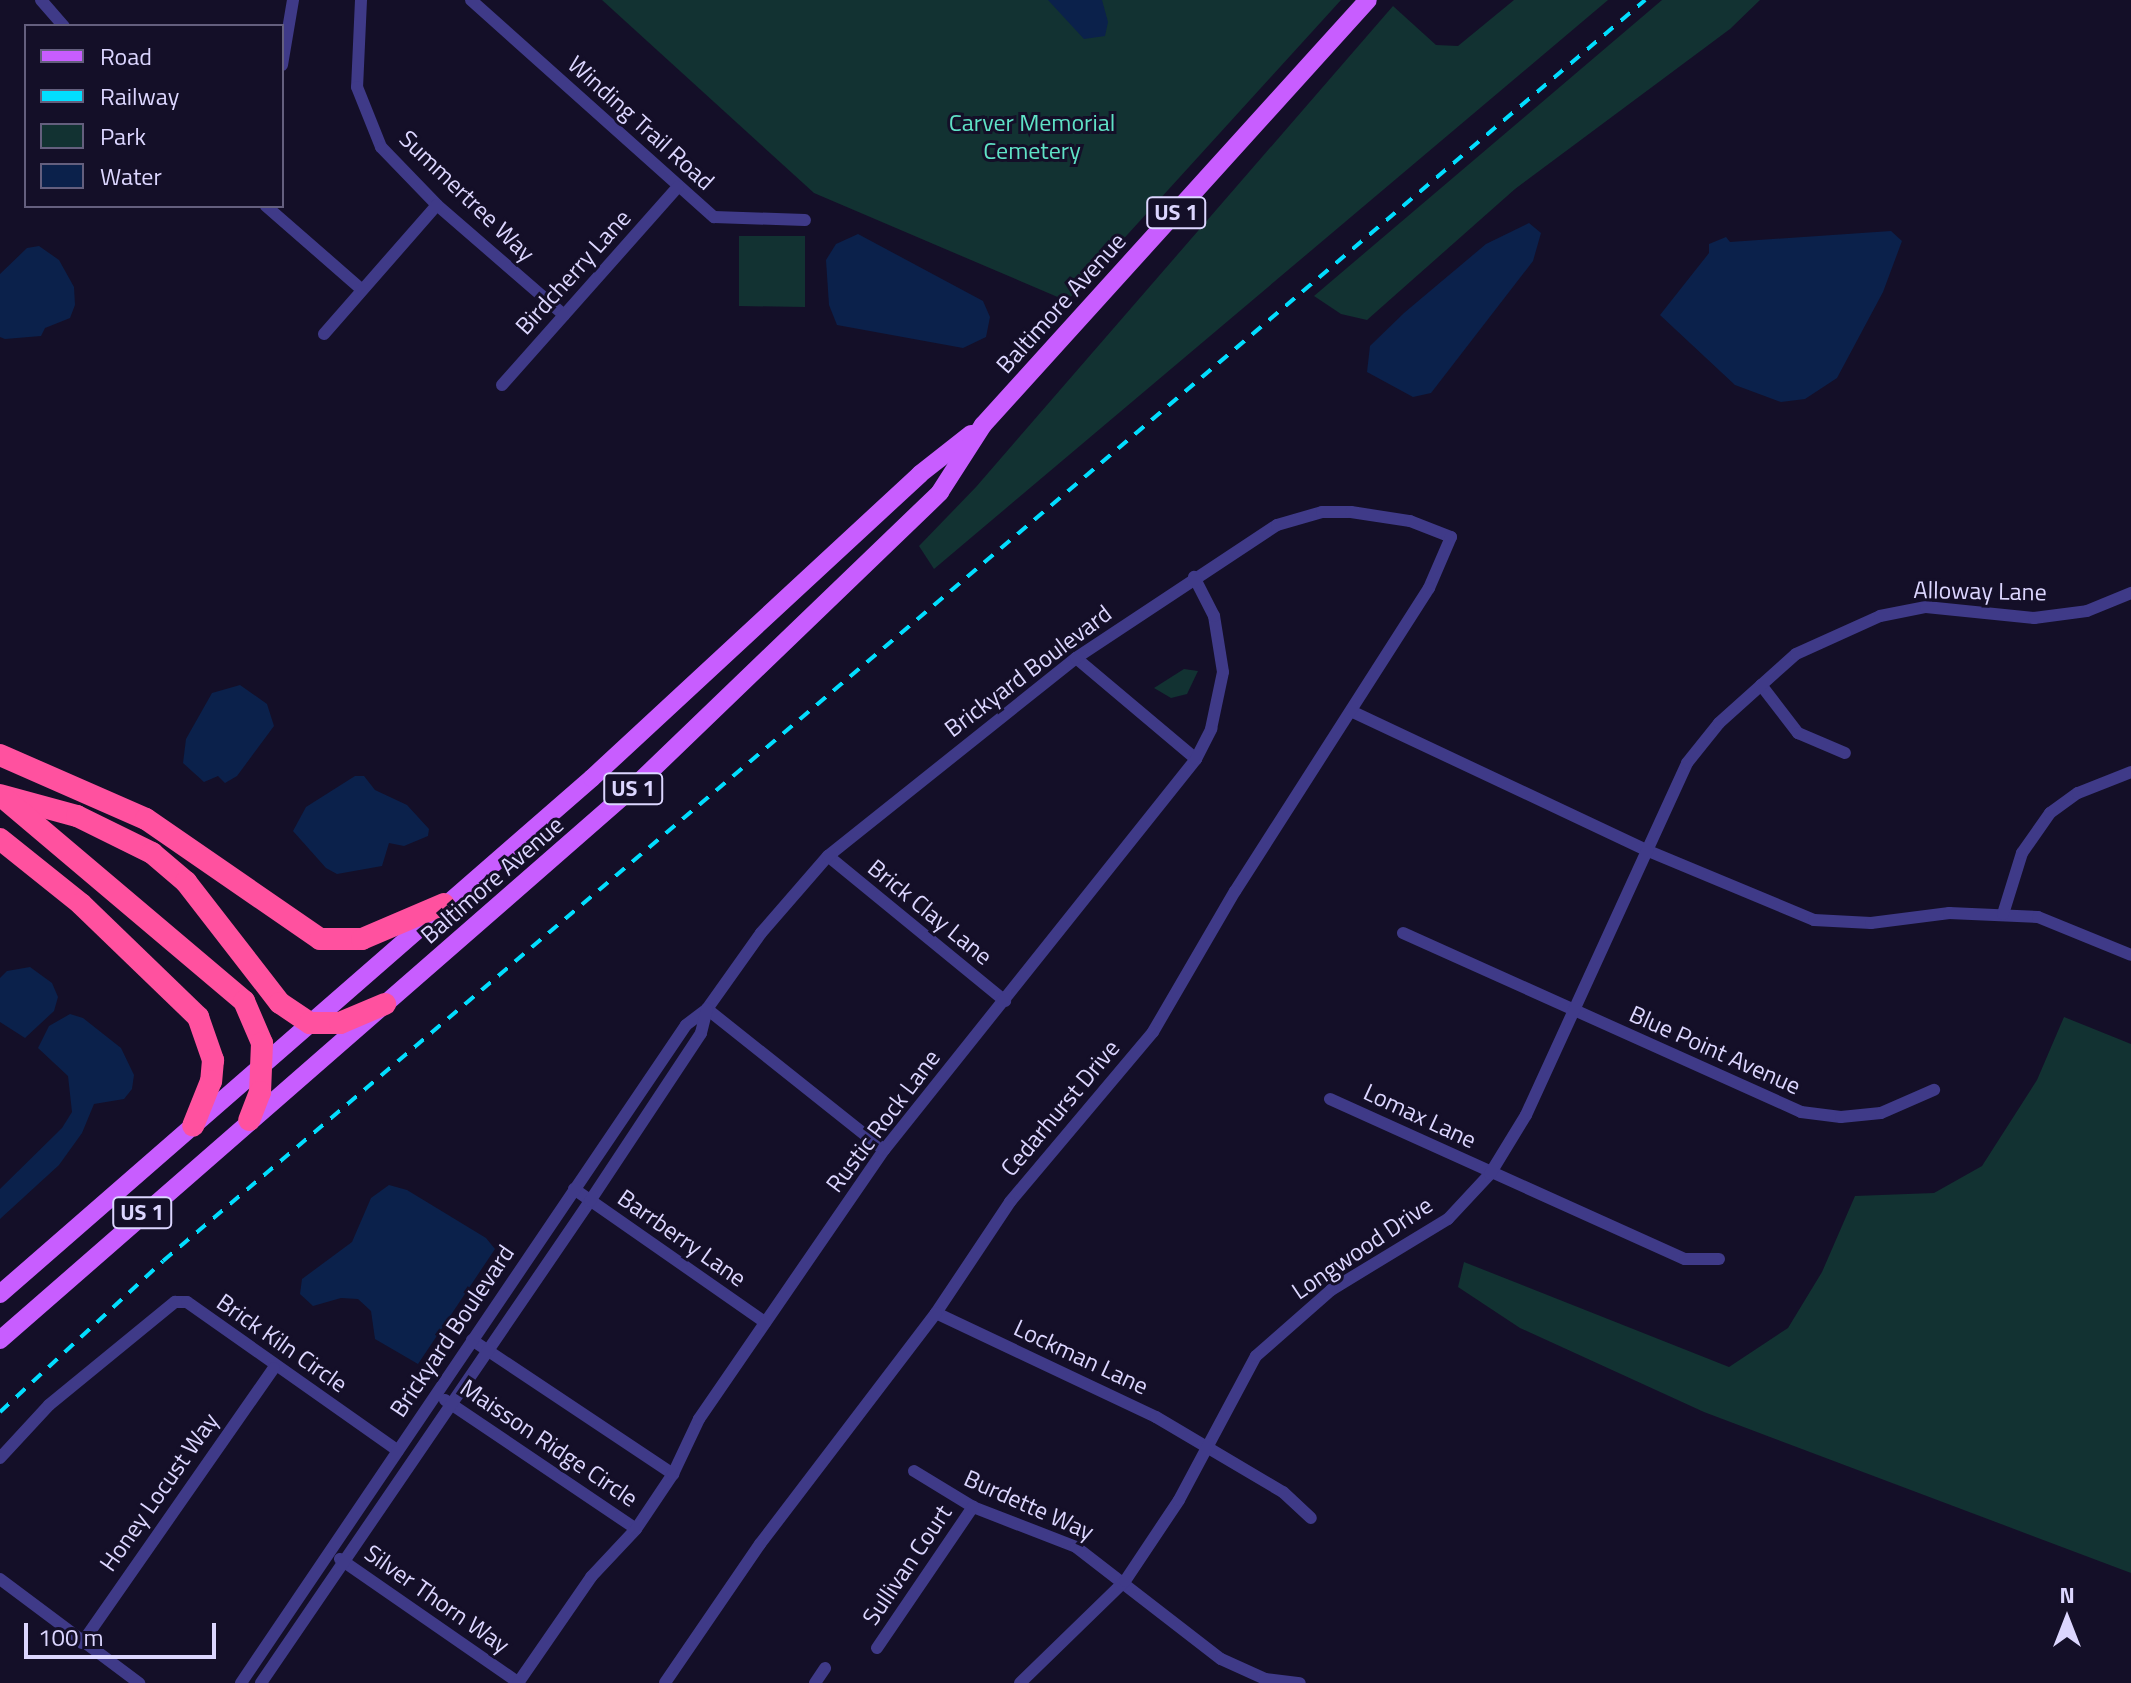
<!DOCTYPE html>
<style>
body{margin:0}
#map{position:relative;width:2131px;height:1683px;overflow:hidden;background:#140f28;font-family:"Titillium Web",sans-serif}
div>[style]{position:absolute}
.green>*{inset:0;background:#123232}
.water>*{inset:0;background:#0b214b}
.minor>*{height:12px;margin:-6px;padding:0 6px;transform-origin:6px;border-radius:6px;background:#3f3a88}
.primary>*{height:18px;margin:-9px;padding:0 9px;transform-origin:9px;border-radius:9px;background:#c85dff}
.motorway>*{height:22px;margin:-11px;padding:0 11px;transform-origin:11px;border-radius:11px;background:#ff519f}
.rail>*{height:4px;margin-top:-2px;transform-origin:0;background:repeating-linear-gradient(90deg,#02deff 0 12px,transparent 0 22px)}
span{translate:-50% -50%;white-space:nowrap;text-align:center;line-height:1.15;-webkit-text-stroke:6px #140f28;paint-order:stroke}
.shield-label span{padding:2px 6px;background:#140f28;border:2px solid;border-radius:6px;-webkit-text-stroke-width:0}
.shield-label{font-size:22px;color:#dcd6ff;font-weight:700}
.street-label{font-size:24px;color:#dcd6ff}
.park-label{font-size:24px;color:#5fe2c6}
.legend{position:absolute;left:24px;top:24px;width:260px;height:184px;box-sizing:border-box;background:#140f28;border:2px solid #645f7e;margin:0;padding:10px 14px;list-style:none;font-size:24px;color:#dcd6ff}
.legend li{display:flex;align-items:center;gap:16px;height:40px}
.legend b{width:40px;border:2px solid #645f7e}
.north{position:absolute;left:2027px;top:1579px;width:80px;height:80px;-webkit-text-stroke:6px #140f28;paint-order:stroke;rotate:0deg;font-size:22px;font-weight:700;line-height:32px;text-align:center;color:#dcd6ff}
.north::after{content:'';display:block;margin:auto;width:28px;height:36px;background:#dcd6ff;clip-path:polygon(50% 0,100% 100%,50% 72%,0 100%)}
.scale{position:absolute;left:24px;top:1623px;width:192px;height:36px;box-sizing:border-box;border:4px solid #dcd6ff;border-top:0;padding-left:10px;font-size:24px;line-height:28px;white-space:nowrap;color:#dcd6ff;-webkit-text-stroke:6px #140f28;paint-order:stroke}
</style>
<div id="map">
<div class="green">
<div style="clip-path:polygon(602px 0,1341px 0,1067px 301px,814px 193px)"></div>
<div style="clip-path:polygon(1514px 0,1608px 0,934px 569px,919px 546px,976px 487px,1393px 6px,1436px 45px,1458px 46px)"></div>
<div style="clip-path:polygon(1662px 0,1760px 0,1730px 29px,1515px 189px,1367px 320px,1341px 314px,1314px 296px)"></div>
<div style="clip-path:polygon(739px 236px,805px 236px,805px 307px,739px 306px)"></div>
<div style="clip-path:polygon(1184px 669px,1198px 671px,1187px 694px,1171px 698px,1154px 688px)"></div>
<div style="clip-path:polygon(2064px 1017px,2131px 1044px,2131px 1573px,1704px 1412px,1520px 1328px,1458px 1287px,1464px 1262px,1729px 1367px,1788px 1328px,1822px 1272px,1855px 1196px,1934px 1193px,1982px 1166px,2037px 1080px)"></div>
</div>
<div class="water">
<div style="clip-path:polygon(1048px 0,1102px 0,1108px 22px,1105px 36px,1084px 39px)"></div>
<div style="clip-path:polygon(1529px 223px,1541px 233px,1533px 261px,1431px 393px,1413px 397px,1367px 372px,1370px 346px,1404px 313px,1486px 244px)"></div>
<div style="clip-path:polygon(1891px 231px,1902px 241px,1883px 292px,1837px 378px,1805px 399px,1781px 402px,1735px 385px,1660px 315px,1709px 253px,1709px 244px,1726px 237px,1730px 242px)"></div>
<div style="clip-path:polygon(858px 234px,983px 301px,990px 317px,986px 337px,963px 348px,837px 325px,829px 305px,826px 260px,836px 244px)"></div>
<div style="clip-path:polygon(39px 246px,59px 260px,74px 287px,75px 305px,70px 318px,45px 328px,41px 336px,5px 339px,0 337px,0 274px,27px 248px)"></div>
<div style="clip-path:polygon(240px 685px,267px 704px,274px 726px,237px 776px,225px 783px,218px 776px,204px 782px,183px 763px,186px 739px,212px 693px)"></div>
<div style="clip-path:polygon(355px 776px,364px 776px,375px 790px,407px 805px,429px 829px,428px 836px,404px 846px,389px 843px,382px 866px,337px 874px,326px 868px,293px 831px,306px 807px)"></div>
<div style="clip-path:polygon(30px 967px,52px 983px,58px 997px,54px 1011px,25px 1038px,0 1022px,0 978px,7px 971px)"></div>
<div style="clip-path:polygon(70px 1014px,83px 1018px,121px 1048px,134px 1075px,132px 1089px,124px 1099px,94px 1104px,82px 1133px,59px 1165px,0 1219px,0 1189px,62px 1128px,72px 1112px,68px 1076px,38px 1048px,49px 1026px)"></div>
<div style="clip-path:polygon(389px 1185px,407px 1190px,486px 1238px,495px 1249px,418px 1364px,375px 1339px,371px 1311px,358px 1299px,341px 1298px,313px 1306px,300px 1294px,302px 1279px,352px 1242px,371px 1198px)"></div>
</div>
<div class="minor">
<div style="left:41px;top:0;width:35px;rotate:49deg"></div>
<div style="left:361px;top:0;width:87px;rotate:92.6deg"></div>
<div style="left:357px;top:87px;width:65px;rotate:68.2deg"></div>
<div style="left:381px;top:147px;width:81px;rotate:46deg"></div>
<div style="left:437px;top:205px;width:168px;rotate:40.9deg"></div>
<div style="left:471px;top:0;width:326px;rotate:41.8deg"></div>
<div style="left:714px;top:217px;width:91px;rotate:1.9deg"></div>
<div style="left:282px;top:65px;width:66px;rotate:-80.4deg"></div>
<div style="left:266px;top:206px;width:125px;rotate:41.1deg"></div>
<div style="left:324px;top:334px;width:171px;rotate:-48.8deg"></div>
<div style="left:502px;top:385px;width:265px;rotate:-48.4deg"></div>
<div style="left:1076px;top:658px;width:157px;rotate:40.1deg"></div>
<div style="left:1761px;top:685px;width:61px;rotate:52.4deg"></div>
<div style="left:1798px;top:733px;width:51px;rotate:23.1deg"></div>
<div style="left:1353px;top:712px;width:324px;rotate:25.2deg"></div>
<div style="left:1646px;top:850px;width:182px;rotate:22.6deg"></div>
<div style="left:1814px;top:920px;width:57px;rotate:3deg"></div>
<div style="left:1871px;top:923px;width:79px;rotate:-7.3deg"></div>
<div style="left:1949px;top:913px;width:89px;rotate:2.6deg"></div>
<div style="left:2038px;top:917px;width:100px;rotate:22.2deg"></div>
<div style="left:828px;top:856px;width:229px;rotate:39.3deg"></div>
<div style="left:2003px;top:914px;width:64px;rotate:-72.7deg"></div>
<div style="left:2022px;top:853px;width:49px;rotate:-55deg"></div>
<div style="left:2050px;top:813px;width:34px;rotate:-36deg"></div>
<div style="left:2078px;top:793px;width:57px;rotate:-21.6deg"></div>
<div style="left:1403px;top:933px;width:436px;rotate:24.2deg"></div>
<div style="left:1801px;top:1112px;width:40px;rotate:7.1deg"></div>
<div style="left:1841px;top:1117px;width:40px;rotate:-5.7deg"></div>
<div style="left:1881px;top:1113px;width:58px;rotate:-23.5deg"></div>
<div style="left:707px;top:1009px;width:226px;rotate:38.5deg"></div>
<div style="left:1330px;top:1099px;width:389px;rotate:24.3deg"></div>
<div style="left:1685px;top:1259px;width:34px"></div>
<div style="left:574px;top:1189px;width:233px;rotate:34.9deg"></div>
<div style="left:936px;top:1313px;width:243px;rotate:25.3deg"></div>
<div style="left:1156px;top:1417px;width:147px;rotate:30.6deg"></div>
<div style="left:1283px;top:1492px;width:38px;rotate:43deg"></div>
<div style="left:472px;top:1340px;width:242px;rotate:33.7deg"></div>
<div style="left:445px;top:1400px;width:230px;rotate:34deg"></div>
<div style="left:0;top:1458px;width:72px;rotate:-47.2deg"></div>
<div style="left:49px;top:1405px;width:163px;rotate:-39.3deg"></div>
<div style="left:175px;top:1302px;width:12px"></div>
<div style="left:187px;top:1302px;width:258px;rotate:35.2deg"></div>
<div style="left:914px;top:1471px;width:69px;rotate:31.4deg"></div>
<div style="left:973px;top:1507px;width:110px;rotate:21.2deg"></div>
<div style="left:1076px;top:1547px;width:183px;rotate:37.7deg"></div>
<div style="left:1221px;top:1659px;width:48px;rotate:24.4deg"></div>
<div style="left:1265px;top:1679px;width:35px;rotate:7deg"></div>
<div style="left:340px;top:1559px;width:218px;rotate:34.7deg"></div>
<div style="left:0;top:1579px;width:174px;rotate:36.8deg"></div>
<div style="left:82px;top:1643px;width:335px;rotate:-55.1deg"></div>
<div style="left:877px;top:1648px;width:171px;rotate:-55.8deg"></div>
<div style="left:241px;top:1683px;width:794px;rotate:-55.93deg"></div>
<div style="left:686px;top:1025px;width:26px;rotate:-37deg"></div>
<div style="left:707px;top:1009px;width:93px;rotate:-54.6deg"></div>
<div style="left:761px;top:933px;width:102px;rotate:-49deg"></div>
<div style="left:828px;top:856px;width:317px;rotate:-38.6deg"></div>
<div style="left:1076px;top:658px;width:241px;rotate:-33.5deg"></div>
<div style="left:1277px;top:525px;width:47px;rotate:-16.1deg"></div>
<div style="left:1322px;top:512px;width:29px"></div>
<div style="left:1351px;top:512px;width:60px;rotate:8.7deg"></div>
<div style="left:1410px;top:521px;width:44px;rotate:21.3deg"></div>
<div style="left:1451px;top:537px;width:56px;rotate:113.3deg"></div>
<div style="left:1429px;top:588px;width:360px;rotate:122.6deg"></div>
<div style="left:1235px;top:891px;width:163px;rotate:120.2deg"></div>
<div style="left:1153px;top:1032px;width:222px;rotate:130.1deg"></div>
<div style="left:1010px;top:1202px;width:133px;rotate:123.7deg"></div>
<div style="left:936px;top:1313px;width:290px;rotate:127.3deg"></div>
<div style="left:760px;top:1544px;width:168px;rotate:124.4deg"></div>
<div style="left:261px;top:1683px;width:584px;rotate:-55.68deg"></div>
<div style="left:590px;top:1201px;width:201px;rotate:-56.5deg"></div>
<div style="left:701px;top:1033px;width:25px;rotate:-76deg"></div>
<div style="left:518px;top:1683px;width:129px;rotate:-55.4deg"></div>
<div style="left:591px;top:1577px;width:66px;rotate:-46.8deg"></div>
<div style="left:636px;top:1529px;width:66px;rotate:-56.1deg"></div>
<div style="left:673px;top:1474px;width:61px;rotate:-64.7deg"></div>
<div style="left:699px;top:1419px;width:326px;rotate:-55.5deg"></div>
<div style="left:884px;top:1150px;width:500px;rotate:-51.41deg"></div>
<div style="left:1196px;top:759px;width:34px;rotate:-63deg"></div>
<div style="left:1211px;top:729px;width:58px;rotate:-78.1deg"></div>
<div style="left:1223px;top:672px;width:57px;rotate:-99.1deg"></div>
<div style="left:1214px;top:616px;width:44px;rotate:-117.1deg"></div>
<div style="left:815px;top:1683px;width:18px;rotate:-56deg"></div>
<div style="left:1020px;top:1683px;width:146px;rotate:-44.2deg"></div>
<div style="left:1125px;top:1581px;width:97px;rotate:-56.3deg"></div>
<div style="left:1179px;top:1500px;width:163px;rotate:-61.9deg"></div>
<div style="left:1256px;top:1356px;width:100px;rotate:-41.3deg"></div>
<div style="left:1331px;top:1290px;width:137px;rotate:-31.3deg"></div>
<div style="left:1448px;top:1219px;width:62px;rotate:-47deg"></div>
<div style="left:1490px;top:1174px;width:69px;rotate:-58.6deg"></div>
<div style="left:1526px;top:1115px;width:387px;rotate:-65.4deg"></div>
<div style="left:1687px;top:763px;width:51px;rotate:-51.3deg"></div>
<div style="left:1719px;top:723px;width:103px;rotate:-41.9deg"></div>
<div style="left:1796px;top:654px;width:92px;rotate:-24.3deg"></div>
<div style="left:1880px;top:616px;width:47px;rotate:-11.1deg"></div>
<div style="left:1926px;top:607px;width:109px;rotate:5.8deg"></div>
<div style="left:2034px;top:618px;width:53px;rotate:-7.5deg"></div>
<div style="left:2087px;top:611px;width:48px;rotate:-22.2deg"></div>
</div>
<div class="primary">
<div style="left:0;top:1294px;width:785px;rotate:-41.08deg"></div>
<div style="left:592px;top:778px;width:447px;rotate:-42.8deg"></div>
<div style="left:920px;top:474px;width:65px;rotate:-38.1deg"></div>
<div style="left:0;top:1340px;width:844px;rotate:-41.11deg"></div>
<div style="left:636px;top:785px;width:422px;rotate:-43.9deg"></div>
<div style="left:940px;top:492px;width:80px;rotate:-57.3deg"></div>
<div style="left:983px;top:425px;width:573px;rotate:-47.83deg"></div>
</div>
<div class="motorway">
<div style="left:0;top:755px;width:159px;rotate:23.7deg"></div>
<div style="left:146px;top:819px;width:211px;rotate:34.6deg"></div>
<div style="left:320px;top:939px;width:42px"></div>
<div style="left:362px;top:939px;width:89px;rotate:-23.1deg"></div>
<div style="left:0;top:795px;width:80px;rotate:15.3deg"></div>
<div style="left:77px;top:816px;width:84px;rotate:26.3deg"></div>
<div style="left:152px;top:853px;width:45px;rotate:40.5deg"></div>
<div style="left:186px;top:882px;width:153px;rotate:52.2deg"></div>
<div style="left:280px;top:1003px;width:36px;rotate:34deg"></div>
<div style="left:310px;top:1023px;width:30px"></div>
<div style="left:340px;top:1023px;width:49px;rotate:-22.9deg"></div>
<div style="left:5px;top:799px;width:313px;rotate:40.2deg"></div>
<div style="left:244px;top:1001px;width:46px;rotate:66.8deg"></div>
<div style="left:262px;top:1043px;width:49px;rotate:92.3deg"></div>
<div style="left:260px;top:1092px;width:30px;rotate:111deg"></div>
<div style="left:0;top:839px;width:104px;rotate:38.7deg"></div>
<div style="left:81px;top:904px;width:163px;rotate:44deg"></div>
<div style="left:198px;top:1017px;width:46px;rotate:70.8deg"></div>
<div style="left:213px;top:1060px;width:21px;rotate:95deg"></div>
<div style="left:211px;top:1081px;width:48px;rotate:111.8deg"></div>
</div>
<div class="rail">
<div style="left:0;top:1412px;width:222px;rotate:-42.8deg"></div>
<div style="left:163px;top:1261px;width:1946px;rotate:-40.39deg"></div>
</div>
<div class="shield-label">
<span style="left:1176px;top:213px">US 1</span>
<span style="left:633px;top:789px">US 1</span>
<span style="left:142px;top:1213px">US 1</span>
</div>
<div class="street-label">
<span style="left:641px;top:123px;rotate:42deg">Winding Trail Road</span>
<span style="left:467px;top:196px;rotate:44deg">Summertree Way</span>
<span style="left:573px;top:272px;rotate:-48deg">Birdcherry Lane</span>
<span style="left:1061px;top:303px;rotate:-48deg">Baltimore Avenue</span>
<span style="left:1980px;top:591px;rotate:1deg">Alloway Lane</span>
<span style="left:1028px;top:671px;rotate:-37deg">Brickyard Boulevard</span>
<span style="left:492px;top:880px;rotate:-41deg">Baltimore Avenue</span>
<span style="left:930px;top:912px;rotate:39deg">Brick Clay Lane</span>
<span style="left:1715px;top:1050px;rotate:24deg">Blue Point Avenue</span>
<span style="left:1060px;top:1108px;rotate:-50deg">Cedarhurst Drive</span>
<span style="left:1420px;top:1116px;rotate:25deg">Lomax Lane</span>
<span style="left:883px;top:1121px;rotate:-53deg">Rustic Rock Lane</span>
<span style="left:682px;top:1238px;rotate:35deg">Barrberry Lane</span>
<span style="left:1362px;top:1248px;rotate:-34deg">Longwood Drive</span>
<span style="left:452px;top:1331px;rotate:-56deg">Brickyard Boulevard</span>
<span style="left:282px;top:1343px;rotate:35deg">Brick Kiln Circle</span>
<span style="left:1081px;top:1357px;rotate:25deg">Lockman Lane</span>
<span style="left:549px;top:1443px;rotate:34deg">Maisson Ridge Circle</span>
<span style="left:159px;top:1492px;rotate:-55deg">Honey Locust Way</span>
<span style="left:1029px;top:1505px;rotate:24deg">Burdette Way</span>
<span style="left:907px;top:1565px;rotate:-56deg">Sullivan Court</span>
<span style="left:437px;top:1599px;rotate:35deg">Silver Thorn Way</span>
</div>
<div class="park-label">
<span style="left:1032px;top:137px">Carver Memorial<br>Cemetery</span>
</div>
<ul class="legend">
<li><b style="height:10px;background:#c85dff"></b>Road</li>
<li><b style="height:10px;background:#02deff"></b>Railway</li>
<li><b style="height:22px;background:#123232"></b>Park</li>
<li><b style="height:22px;background:#0b214b"></b>Water</li>
</ul>
<div class="north">N</div>
<div class="scale">100 m</div>
</div>
